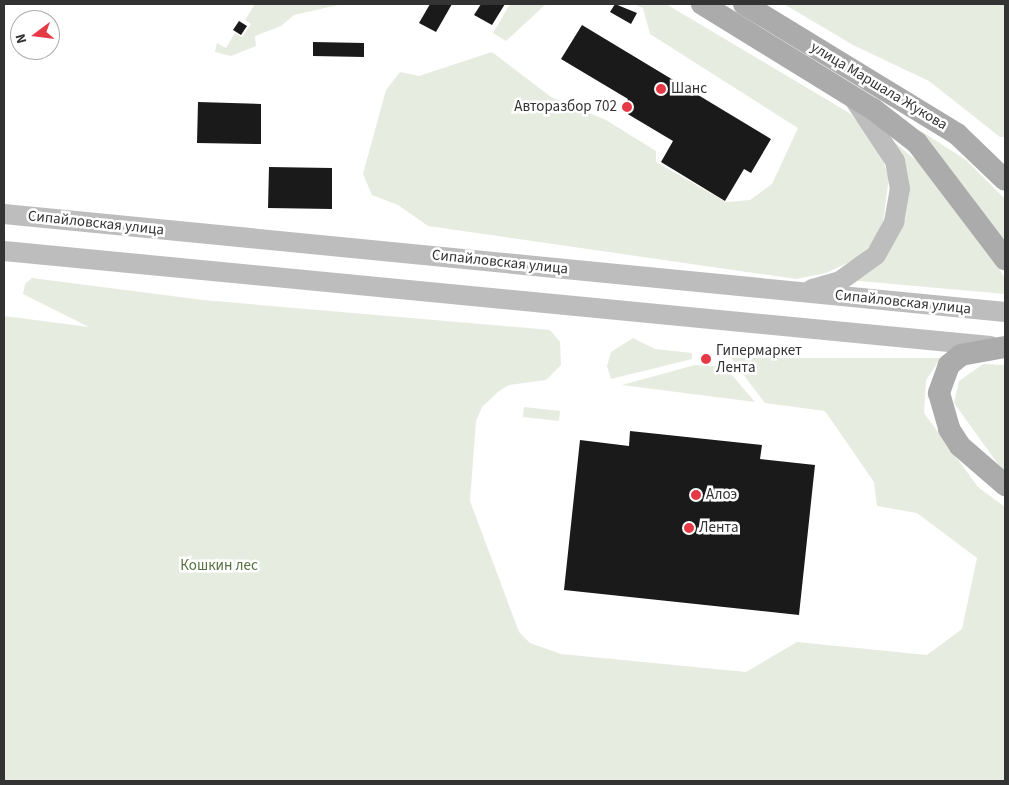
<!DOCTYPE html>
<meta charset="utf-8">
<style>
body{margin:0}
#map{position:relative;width:1009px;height:785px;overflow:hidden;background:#fff;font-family:"Source Sans 3",sans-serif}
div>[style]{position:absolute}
.green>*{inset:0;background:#e6ecdf}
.building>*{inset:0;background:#1a1a1a}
.secondary>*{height:20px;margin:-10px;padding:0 10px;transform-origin:10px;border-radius:10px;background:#bdbdbd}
.primary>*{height:22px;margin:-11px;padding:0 11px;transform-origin:11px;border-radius:11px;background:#ababab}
.dots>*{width:14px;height:14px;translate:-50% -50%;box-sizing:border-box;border:2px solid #fff;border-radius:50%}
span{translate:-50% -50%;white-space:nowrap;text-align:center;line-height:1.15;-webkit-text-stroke:5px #fff;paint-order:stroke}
.street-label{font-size:15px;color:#333}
.poi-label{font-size:15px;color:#333}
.left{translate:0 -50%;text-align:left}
.right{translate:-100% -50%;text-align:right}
.park-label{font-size:15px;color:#56703f}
.frame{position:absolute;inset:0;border:5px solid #333;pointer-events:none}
.north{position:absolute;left:10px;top:10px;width:50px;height:50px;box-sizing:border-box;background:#fff;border:1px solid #adadad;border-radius:50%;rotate:255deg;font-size:14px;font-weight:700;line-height:20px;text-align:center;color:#333}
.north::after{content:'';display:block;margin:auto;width:18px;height:22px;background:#e63946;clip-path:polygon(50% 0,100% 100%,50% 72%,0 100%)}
</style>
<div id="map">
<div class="green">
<div style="clip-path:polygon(255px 4px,342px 4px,294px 15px,281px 26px,255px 36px,256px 46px,231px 56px,215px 52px,217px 43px,226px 48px,235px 33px,242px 37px,251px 24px,245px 20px)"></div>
<div style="clip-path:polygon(510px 4px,546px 4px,506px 41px,493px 33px)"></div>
<div style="clip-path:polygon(634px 4px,666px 4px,851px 114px,879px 150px,889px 177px,883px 223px,871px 245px,854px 260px,826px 273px,796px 279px,428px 226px,398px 205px,372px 195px,363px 174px,386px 90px,400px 72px,419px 76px,492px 52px,551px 97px,606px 120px,656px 151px,656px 162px,726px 202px,750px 200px,772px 184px,798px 128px,650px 34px,643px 8px)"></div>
<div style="clip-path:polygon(784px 4px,1005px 4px,1005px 137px,1000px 137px,929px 81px,853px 45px)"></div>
<div style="clip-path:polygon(918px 129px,966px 160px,1005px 199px,1005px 241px)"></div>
<div style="clip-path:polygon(894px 142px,917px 161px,996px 262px,1005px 279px,1005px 294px,848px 280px,899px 225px)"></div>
<div style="clip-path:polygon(32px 278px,203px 300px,550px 330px,560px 342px,561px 365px,546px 380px,509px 385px,499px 391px,482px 407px,476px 421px,470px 501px,519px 632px,530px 643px,561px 654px,746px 672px,797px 642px,927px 655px,962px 629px,977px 558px,917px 513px,877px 506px,874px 482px,825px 411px,765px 403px,731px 358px,941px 358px,926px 380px,924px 413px,978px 487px,1005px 507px,1005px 781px,4px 781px,4px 316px,89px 327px,23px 294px,25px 284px)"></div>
<div style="clip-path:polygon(633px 338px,655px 349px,692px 353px,692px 359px,611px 379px,607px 366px,611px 352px)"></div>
<div style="clip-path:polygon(983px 364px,1005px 365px,1005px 474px,954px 403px,959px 381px)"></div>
<div style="clip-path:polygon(695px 365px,725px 367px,755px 402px,622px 385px)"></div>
<div style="clip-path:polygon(524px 407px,560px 411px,559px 421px,523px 417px)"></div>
</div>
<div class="building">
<div style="clip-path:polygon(430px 4px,452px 4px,436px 32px,419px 23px)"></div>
<div style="clip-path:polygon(481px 4px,505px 4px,492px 25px,474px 15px)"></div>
<div style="clip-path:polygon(615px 4px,637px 13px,631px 24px,610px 12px)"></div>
<div style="clip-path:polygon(239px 21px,247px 26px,241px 35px,233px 30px)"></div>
<div style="clip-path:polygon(582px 25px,771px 139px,751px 173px,744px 169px,725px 201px,661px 162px,673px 141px,621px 110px,628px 99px,561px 59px)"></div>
<div style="clip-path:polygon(313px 42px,364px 43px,364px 57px,313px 56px)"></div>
<div style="clip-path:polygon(198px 102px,261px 104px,261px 144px,197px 143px)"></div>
<div style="clip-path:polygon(269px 167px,332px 168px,332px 209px,268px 208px)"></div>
<div style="clip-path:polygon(630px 431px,762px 445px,760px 459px,815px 465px,799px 615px,564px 590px,580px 440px,629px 446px)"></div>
</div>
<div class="secondary">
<div style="left:4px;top:214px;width:1006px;rotate:5.59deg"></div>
<div style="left:4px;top:251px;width:991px;rotate:5.5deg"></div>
<div style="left:812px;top:289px;width:29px;rotate:-16deg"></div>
<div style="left:840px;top:281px;width:44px;rotate:-35.8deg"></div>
<div style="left:876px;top:255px;width:38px;rotate:-61deg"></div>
<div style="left:894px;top:222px;width:34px;rotate:-80deg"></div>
<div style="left:900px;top:189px;width:28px;rotate:-100deg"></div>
<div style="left:895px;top:161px;width:71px;rotate:-123.5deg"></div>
</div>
<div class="primary">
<div style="left:702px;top:4px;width:201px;rotate:31.6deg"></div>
<div style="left:873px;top:109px;width:56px;rotate:37.7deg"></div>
<div style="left:917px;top:143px;width:146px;rotate:52.8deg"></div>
<div style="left:744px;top:4px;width:250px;rotate:31.4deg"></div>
<div style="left:957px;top:134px;width:66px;rotate:43.8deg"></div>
<div style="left:1005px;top:347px;width:45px;rotate:169.7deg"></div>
<div style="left:961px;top:355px;width:16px;rotate:140deg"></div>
<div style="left:949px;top:365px;width:30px;rotate:110deg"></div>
<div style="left:939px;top:393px;width:37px;rotate:74deg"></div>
<div style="left:949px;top:429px;width:20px;rotate:57deg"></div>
<div style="left:960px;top:446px;width:60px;rotate:40.9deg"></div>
</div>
<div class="dots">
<div style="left:661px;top:89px;background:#e63946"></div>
<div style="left:627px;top:107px;background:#e63946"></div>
<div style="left:706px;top:359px;background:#e63946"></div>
<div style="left:696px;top:495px;background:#e63946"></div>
<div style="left:689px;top:528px;background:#e63946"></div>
</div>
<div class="street-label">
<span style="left:879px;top:86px;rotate:31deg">улица Маршала Жукова</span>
<span style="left:96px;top:223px;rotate:6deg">Сипайловская улица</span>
<span style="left:500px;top:262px;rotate:6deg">Сипайловская улица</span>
<span style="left:903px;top:302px;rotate:6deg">Сипайловская улица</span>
</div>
<div class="poi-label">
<span class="left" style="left:671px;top:89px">Шанс</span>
<span class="right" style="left:617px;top:107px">Авторазбор 702</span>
<span class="left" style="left:716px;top:359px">Гипермаркет<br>Лента</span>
<span class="left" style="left:706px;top:495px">Алоэ</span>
<span class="left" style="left:699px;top:528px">Лента</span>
</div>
<div class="park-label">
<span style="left:219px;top:566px">Кошкин лес</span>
</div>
<div class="frame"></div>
<div class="north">N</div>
</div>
